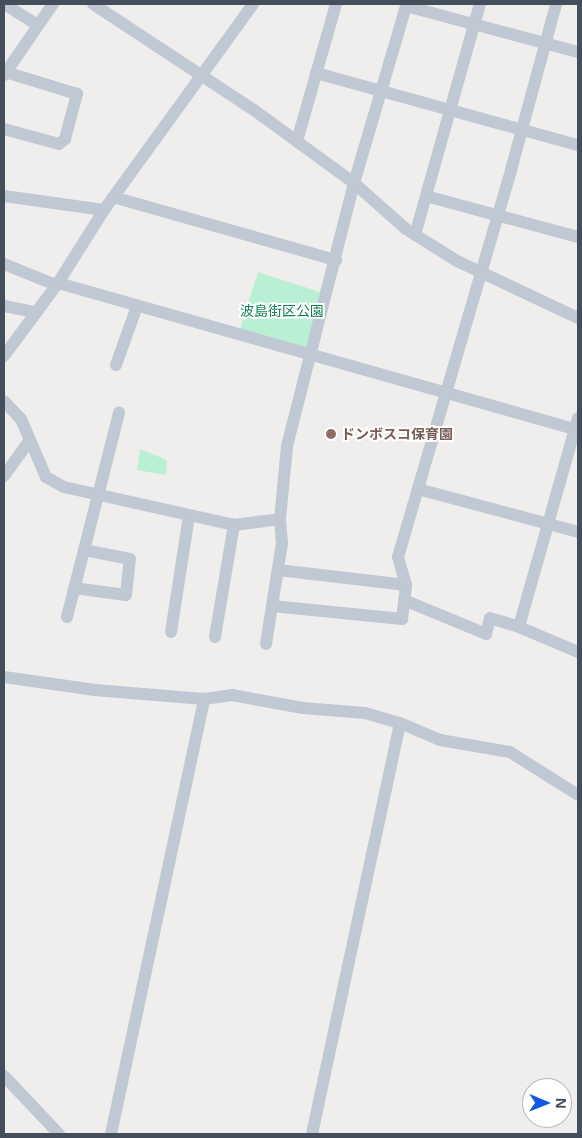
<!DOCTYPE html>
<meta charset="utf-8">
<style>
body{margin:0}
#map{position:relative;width:582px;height:1138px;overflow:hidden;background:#f0eded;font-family:"Noto Sans","Noto Sans JP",sans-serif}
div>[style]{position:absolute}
.green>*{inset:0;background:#b9f0d4}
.minor>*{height:12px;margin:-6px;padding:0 6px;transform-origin:6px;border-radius:6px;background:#c0c8d3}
.dots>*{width:14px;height:14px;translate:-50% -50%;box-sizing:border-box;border:2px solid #fff;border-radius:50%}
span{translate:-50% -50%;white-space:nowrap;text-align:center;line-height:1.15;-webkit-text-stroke:4px #fff;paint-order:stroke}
.park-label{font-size:14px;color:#137f54}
.education-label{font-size:14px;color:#785e54;font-weight:700}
.left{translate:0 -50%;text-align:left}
.frame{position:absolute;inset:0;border:5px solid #454e5b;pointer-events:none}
.north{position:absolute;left:522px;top:1078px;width:50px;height:50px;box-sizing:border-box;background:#fff;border:1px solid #b5b8bd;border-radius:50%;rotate:91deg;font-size:14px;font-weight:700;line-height:20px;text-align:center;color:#454e5b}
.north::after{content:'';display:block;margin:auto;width:18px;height:22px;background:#1258e5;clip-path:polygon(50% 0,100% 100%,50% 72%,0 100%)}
</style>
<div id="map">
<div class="green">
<div style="clip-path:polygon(258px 272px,323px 293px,305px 350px,240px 329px)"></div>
<div style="clip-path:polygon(140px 449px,167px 460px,166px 475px,137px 470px)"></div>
</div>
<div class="minor">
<div style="left:4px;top:4px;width:39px;rotate:32deg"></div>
<div style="left:93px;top:4px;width:193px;rotate:33.4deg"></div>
<div style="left:254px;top:110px;width:124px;rotate:36.1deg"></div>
<div style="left:354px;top:183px;width:69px;rotate:41.5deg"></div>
<div style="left:406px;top:229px;width:60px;rotate:32.1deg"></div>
<div style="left:457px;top:261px;width:134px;rotate:25.2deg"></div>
<div style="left:316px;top:73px;width:272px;rotate:15.4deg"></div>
<div style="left:4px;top:75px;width:86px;rotate:-55.4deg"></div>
<div style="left:4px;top:129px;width:57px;rotate:15.3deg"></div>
<div style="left:59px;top:144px;width:8px;rotate:-40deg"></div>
<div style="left:65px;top:139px;width:47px;rotate:-75.1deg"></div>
<div style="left:77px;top:94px;width:75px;rotate:-163deg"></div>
<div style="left:297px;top:141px;width:142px;rotate:-74.1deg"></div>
<div style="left:4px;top:196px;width:101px;rotate:8deg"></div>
<div style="left:426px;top:196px;width:157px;rotate:15.1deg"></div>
<div style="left:113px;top:197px;width:232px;rotate:15.8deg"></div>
<div style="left:415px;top:235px;width:240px;rotate:-74.3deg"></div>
<div style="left:4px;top:264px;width:56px;rotate:22deg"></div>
<div style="left:58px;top:283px;width:540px;rotate:15.79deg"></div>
<div style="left:4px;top:306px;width:33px;rotate:11deg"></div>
<div style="left:4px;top:356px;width:91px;rotate:-53.5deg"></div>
<div style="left:58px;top:283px;width:86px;rotate:-57.8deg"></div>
<div style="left:104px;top:210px;width:254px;rotate:-54.1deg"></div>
<div style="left:116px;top:365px;width:63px;rotate:-70.4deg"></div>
<div style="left:4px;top:401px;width:25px;rotate:47deg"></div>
<div style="left:21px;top:419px;width:63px;rotate:66.7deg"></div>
<div style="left:46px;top:477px;width:21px;rotate:29deg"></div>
<div style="left:64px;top:487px;width:174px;rotate:12.6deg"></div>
<div style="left:234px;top:525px;width:46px;rotate:-7.4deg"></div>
<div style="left:578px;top:418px;width:217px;rotate:105.8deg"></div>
<div style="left:519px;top:627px;width:64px;rotate:23deg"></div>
<div style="left:4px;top:476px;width:44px;rotate:-54.2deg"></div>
<div style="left:418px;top:489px;width:166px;rotate:15deg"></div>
<div style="left:278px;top:570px;width:129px;rotate:6.7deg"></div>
<div style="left:74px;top:588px;width:52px;rotate:7.7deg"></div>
<div style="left:126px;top:595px;width:36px;rotate:-84deg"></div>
<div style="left:130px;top:559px;width:47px;rotate:-168.9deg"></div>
<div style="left:404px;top:600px;width:89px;rotate:22.5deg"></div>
<div style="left:486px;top:634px;width:16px;rotate:-76deg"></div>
<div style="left:490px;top:618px;width:30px;rotate:17deg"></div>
<div style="left:272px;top:606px;width:64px;rotate:-81deg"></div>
<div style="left:282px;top:543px;width:24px;rotate:-95deg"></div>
<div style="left:280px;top:519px;width:73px;rotate:-84.5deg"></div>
<div style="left:287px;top:446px;width:271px;rotate:-75.7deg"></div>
<div style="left:354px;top:183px;width:184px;rotate:-73.6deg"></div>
<div style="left:406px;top:6px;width:178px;rotate:15deg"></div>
<div style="left:67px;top:617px;width:211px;rotate:-75.7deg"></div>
<div style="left:171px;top:632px;width:117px;rotate:-81.2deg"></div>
<div style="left:215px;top:637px;width:114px;rotate:-80.4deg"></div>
<div style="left:266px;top:644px;width:38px;rotate:-81deg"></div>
<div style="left:272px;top:606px;width:131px;rotate:5.7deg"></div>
<div style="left:402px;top:619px;width:34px;rotate:-83deg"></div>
<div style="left:406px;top:585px;width:29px;rotate:-106deg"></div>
<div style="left:398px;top:557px;width:403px;rotate:-73.7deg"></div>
<div style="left:511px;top:170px;width:172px;rotate:-74.8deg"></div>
<div style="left:4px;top:677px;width:92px;rotate:8.1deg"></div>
<div style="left:95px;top:690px;width:109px;rotate:4.7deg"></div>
<div style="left:204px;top:699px;width:28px;rotate:-8deg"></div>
<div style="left:232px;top:695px;width:72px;rotate:10.4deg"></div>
<div style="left:303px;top:708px;width:62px;rotate:4.6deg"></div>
<div style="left:365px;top:713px;width:36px;rotate:16deg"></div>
<div style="left:400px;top:723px;width:43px;rotate:23deg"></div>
<div style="left:440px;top:740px;width:71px;rotate:9.7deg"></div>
<div style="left:510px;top:752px;width:80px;rotate:32.3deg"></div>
<div style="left:4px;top:1076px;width:80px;rotate:46.5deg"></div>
<div style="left:111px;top:1134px;width:445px;rotate:-77.9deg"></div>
<div style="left:312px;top:1134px;width:420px;rotate:-77.9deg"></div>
</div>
<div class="dots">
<div style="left:331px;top:434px;background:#8d6e63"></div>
</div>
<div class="park-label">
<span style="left:282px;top:311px">波島街区公園</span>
</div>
<div class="education-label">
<span class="left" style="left:341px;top:434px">ドンボスコ保育園</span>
</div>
<div class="frame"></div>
<div class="north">N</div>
</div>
